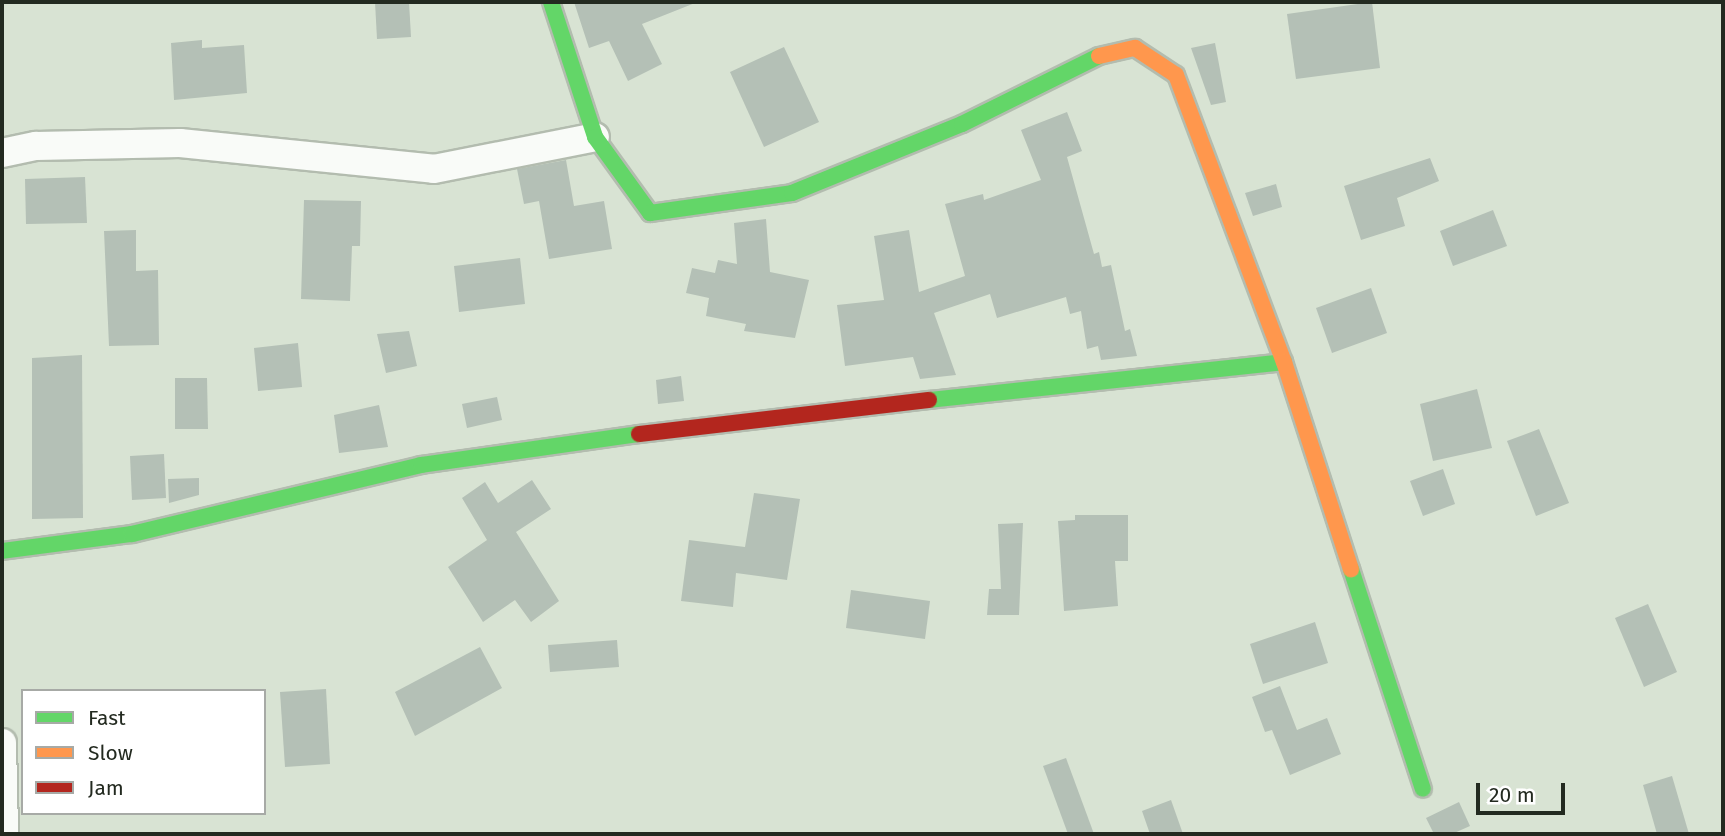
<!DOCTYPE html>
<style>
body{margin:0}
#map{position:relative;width:1725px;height:836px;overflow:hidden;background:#d8e3d3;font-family:"Fira Sans",sans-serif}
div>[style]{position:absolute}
.building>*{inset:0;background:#b4c0b6}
.roads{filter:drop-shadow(2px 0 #b3bcaf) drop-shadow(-2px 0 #b3bcaf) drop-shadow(0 2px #b3bcaf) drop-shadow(0 -2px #b3bcaf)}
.street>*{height:28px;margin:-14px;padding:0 14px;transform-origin:14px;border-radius:14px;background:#f9fbf8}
.fast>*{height:16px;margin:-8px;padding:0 8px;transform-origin:8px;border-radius:8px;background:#63d668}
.slow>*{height:16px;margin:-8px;padding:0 8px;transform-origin:8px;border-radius:8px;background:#ff974d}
.jam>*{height:16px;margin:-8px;padding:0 8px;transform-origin:8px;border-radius:8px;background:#b3261e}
span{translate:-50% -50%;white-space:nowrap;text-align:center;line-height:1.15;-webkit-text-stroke:5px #fff;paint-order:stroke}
.frame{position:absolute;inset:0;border:4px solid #232a20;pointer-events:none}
.legend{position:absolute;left:21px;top:689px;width:245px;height:126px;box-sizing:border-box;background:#fff;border:2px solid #a7aaa6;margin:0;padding:9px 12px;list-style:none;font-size:21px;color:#232a20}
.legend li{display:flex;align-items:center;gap:14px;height:35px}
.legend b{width:35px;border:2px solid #a7aaa6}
.scale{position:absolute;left:1476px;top:783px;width:89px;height:32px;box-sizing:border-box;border:4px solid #232a20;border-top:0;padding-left:9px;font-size:21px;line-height:24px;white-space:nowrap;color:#232a20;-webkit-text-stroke:5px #fff;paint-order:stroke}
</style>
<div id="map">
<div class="building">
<div style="clip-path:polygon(375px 2px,409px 2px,411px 37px,377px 39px)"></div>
<div style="clip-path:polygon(574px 2px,695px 2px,695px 3px,642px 24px,662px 64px,628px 81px,609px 41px,589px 48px)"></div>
<div style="clip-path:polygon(1372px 2px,1380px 68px,1296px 79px,1287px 14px)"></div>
<div style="clip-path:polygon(202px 40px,202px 48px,244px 45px,247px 93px,174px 100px,171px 43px)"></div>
<div style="clip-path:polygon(1215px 43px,1226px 102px,1211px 105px,1191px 48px)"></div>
<div style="clip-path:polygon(784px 47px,819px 122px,764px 147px,730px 72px)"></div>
<div style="clip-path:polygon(1067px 112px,1082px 151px,1067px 157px,1094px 254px,1099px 252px,1102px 267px,1111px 265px,1125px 331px,1130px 329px,1137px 356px,1101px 360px,1098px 346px,1087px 349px,1081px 311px,1070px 314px,1066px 297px,997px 318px,990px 294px,934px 313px,956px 375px,920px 379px,913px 357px,845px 366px,837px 305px,884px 300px,874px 236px,909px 230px,919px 292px,965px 276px,945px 204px,983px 194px,984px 200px,1041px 180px,1021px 130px)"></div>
<div style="clip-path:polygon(1430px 158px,1439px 181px,1397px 198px,1405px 226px,1361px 240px,1344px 186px)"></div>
<div style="clip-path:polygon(566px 160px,574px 206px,604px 201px,612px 249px,549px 259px,539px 201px,524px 204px,517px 169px)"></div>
<div style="clip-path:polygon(85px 177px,87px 223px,26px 224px,25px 179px)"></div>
<div style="clip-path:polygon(1276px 184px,1282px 207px,1253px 216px,1245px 193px)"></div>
<div style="clip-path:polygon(304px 200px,361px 201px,360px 246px,352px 246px,350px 301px,301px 299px)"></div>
<div style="clip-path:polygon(1493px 210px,1507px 246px,1453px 266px,1440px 231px)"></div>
<div style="clip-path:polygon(766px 219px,770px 272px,809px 280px,795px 338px,744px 331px,746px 324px,706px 316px,709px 298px,686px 293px,692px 268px,715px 273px,718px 260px,737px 264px,734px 223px)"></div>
<div style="clip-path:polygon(136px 230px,136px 271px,158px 270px,159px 345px,109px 346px,104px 231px)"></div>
<div style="clip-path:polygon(520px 258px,525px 304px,459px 312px,454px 266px)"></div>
<div style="clip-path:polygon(1371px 288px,1387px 333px,1332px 353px,1316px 308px)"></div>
<div style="clip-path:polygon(409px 331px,417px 366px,386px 373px,377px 334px)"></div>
<div style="clip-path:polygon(298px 343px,302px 387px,258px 391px,254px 348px)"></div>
<div style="clip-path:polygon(82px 355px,83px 518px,32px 519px,32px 358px)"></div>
<div style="clip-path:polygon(681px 376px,684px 401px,658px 404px,656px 380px)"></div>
<div style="clip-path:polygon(175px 378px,207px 378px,208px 429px,175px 429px)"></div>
<div style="clip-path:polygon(1477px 389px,1492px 448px,1433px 461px,1420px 404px)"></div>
<div style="clip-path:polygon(497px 397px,502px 420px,467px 428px,462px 404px)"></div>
<div style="clip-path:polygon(379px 405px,388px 447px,339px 453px,334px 415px)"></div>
<div style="clip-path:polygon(1539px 429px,1569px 503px,1536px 516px,1507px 441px)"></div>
<div style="clip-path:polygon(164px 454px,166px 498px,132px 500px,130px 456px)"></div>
<div style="clip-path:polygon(1443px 469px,1455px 504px,1423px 516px,1410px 481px)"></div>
<div style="clip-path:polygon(199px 478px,199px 495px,169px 503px,168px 479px)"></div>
<div style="clip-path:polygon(532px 480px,551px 509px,516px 532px,559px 601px,531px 622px,515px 600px,483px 622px,448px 567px,487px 540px,462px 498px,485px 482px,498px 503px)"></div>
<div style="clip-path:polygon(754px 493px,800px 499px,787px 580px,736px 573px,733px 607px,681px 601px,689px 540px,745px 547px)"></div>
<div style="clip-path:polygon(1075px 515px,1128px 515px,1128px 561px,1115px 561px,1118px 606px,1064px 611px,1058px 521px,1075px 520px)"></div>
<div style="clip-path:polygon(1023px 523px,1019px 615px,987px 615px,989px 589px,1001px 589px,998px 524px)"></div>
<div style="clip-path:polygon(851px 590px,930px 601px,925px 639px,846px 628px)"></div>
<div style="clip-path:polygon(1648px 604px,1677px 672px,1644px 687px,1615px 618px)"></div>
<div style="clip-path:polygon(1315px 622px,1328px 663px,1263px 684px,1250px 644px)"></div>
<div style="clip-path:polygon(617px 640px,619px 667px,550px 672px,548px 645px)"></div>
<div style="clip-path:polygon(480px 647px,502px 688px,415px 736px,395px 692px)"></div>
<div style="clip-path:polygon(1280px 686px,1297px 730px,1327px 718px,1341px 754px,1290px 775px,1272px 730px,1265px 732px,1252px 697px)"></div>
<div style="clip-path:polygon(326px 689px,330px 764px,285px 767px,280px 692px)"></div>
<div style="clip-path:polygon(1066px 758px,1094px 834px,1068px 834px,1043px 766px)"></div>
<div style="clip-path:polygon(1672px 776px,1689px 834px,1657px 834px,1643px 785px)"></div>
<div style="clip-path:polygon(1171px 800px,1183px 834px,1150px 834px,1142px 811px)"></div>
<div style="clip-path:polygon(1459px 802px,1470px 826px,1452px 834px,1434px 834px,1426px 818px)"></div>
</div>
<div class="roads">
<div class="street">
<div style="left:2px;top:153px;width:35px;rotate:-12deg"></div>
<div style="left:36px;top:146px;width:144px;rotate:-1.2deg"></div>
<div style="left:180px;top:143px;width:255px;rotate:5.8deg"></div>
<div style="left:434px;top:169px;width:164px;rotate:-11.2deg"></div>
<div style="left:2px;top:743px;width:91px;rotate:88.7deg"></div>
</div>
<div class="fast">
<div style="left:551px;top:2px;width:142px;rotate:71.9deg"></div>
<div style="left:595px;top:137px;width:94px;rotate:54.1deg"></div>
<div style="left:650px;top:213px;width:143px;rotate:-8deg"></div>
<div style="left:792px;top:193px;width:183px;rotate:-22.1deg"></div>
<div style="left:962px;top:124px;width:153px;rotate:-26.4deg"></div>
<div style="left:929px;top:400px;width:357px;rotate:-6.1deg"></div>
<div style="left:2px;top:551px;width:131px;rotate:-7.5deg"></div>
<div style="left:132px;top:534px;width:297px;rotate:-13.4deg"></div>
<div style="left:421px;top:465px;width:220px;rotate:-8.1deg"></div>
<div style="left:1351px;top:569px;width:231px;rotate:71.9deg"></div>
</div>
<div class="slow">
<div style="left:1099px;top:56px;width:37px;rotate:-13deg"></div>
<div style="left:1135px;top:48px;width:49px;rotate:33.4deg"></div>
<div style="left:1176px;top:75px;width:307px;rotate:69.4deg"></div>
<div style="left:1284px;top:362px;width:218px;rotate:72.1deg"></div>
</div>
<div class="jam">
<div style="left:639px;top:434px;width:292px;rotate:-6.7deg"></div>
</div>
</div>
<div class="frame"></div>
<ul class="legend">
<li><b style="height:9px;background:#63d668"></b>Fast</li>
<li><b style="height:9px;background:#ff974d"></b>Slow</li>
<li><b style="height:9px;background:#b3261e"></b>Jam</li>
</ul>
<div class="scale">20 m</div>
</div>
